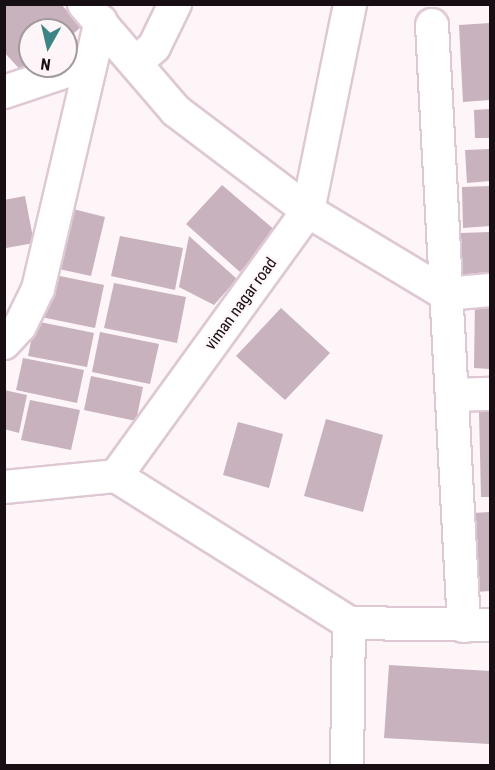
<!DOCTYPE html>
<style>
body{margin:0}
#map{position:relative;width:495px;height:770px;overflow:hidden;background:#fef5f9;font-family:"Roboto Condensed",sans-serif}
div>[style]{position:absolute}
.building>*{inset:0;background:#c7b2bd}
.roads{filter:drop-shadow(2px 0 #dec8d3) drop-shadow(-2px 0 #dec8d3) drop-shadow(0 2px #dec8d3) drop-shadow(0 -2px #dec8d3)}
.street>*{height:32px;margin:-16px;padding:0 16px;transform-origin:16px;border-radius:16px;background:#fff}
span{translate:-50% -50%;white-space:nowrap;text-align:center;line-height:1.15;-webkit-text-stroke:4.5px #fef5f9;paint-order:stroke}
.street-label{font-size:16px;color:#170f13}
.frame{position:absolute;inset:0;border:6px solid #170f13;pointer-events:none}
.north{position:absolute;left:18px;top:18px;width:60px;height:60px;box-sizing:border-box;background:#fef5f9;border:2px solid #a2999d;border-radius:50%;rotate:188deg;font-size:16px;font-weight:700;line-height:24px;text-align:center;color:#170f13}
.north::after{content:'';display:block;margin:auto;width:21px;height:27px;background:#3d8585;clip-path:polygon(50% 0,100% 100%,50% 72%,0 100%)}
</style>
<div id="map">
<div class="building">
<div style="clip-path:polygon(4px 4px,61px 4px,81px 27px,66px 40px,66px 30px,30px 30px,30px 66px,36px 66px,25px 75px,4px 52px)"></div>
<div style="clip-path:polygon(490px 23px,490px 100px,463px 102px,459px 25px)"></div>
<div style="clip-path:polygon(490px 109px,490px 138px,475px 138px,474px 110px)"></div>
<div style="clip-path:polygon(490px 149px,490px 181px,467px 183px,465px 150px)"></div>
<div style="clip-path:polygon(222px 185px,276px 231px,240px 272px,186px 224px)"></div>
<div style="clip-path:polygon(490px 186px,490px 226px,463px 228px,462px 187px)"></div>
<div style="clip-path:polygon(25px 196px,34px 243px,6px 248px,4px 200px)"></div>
<div style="clip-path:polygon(65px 207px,105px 217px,91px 276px,50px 267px)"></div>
<div style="clip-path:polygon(490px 232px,490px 280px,463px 281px,460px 233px)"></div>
<div style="clip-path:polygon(120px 236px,183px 248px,175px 290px,111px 276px)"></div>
<div style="clip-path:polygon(189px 236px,237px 279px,214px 305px,179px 287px)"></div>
<div style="clip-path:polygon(50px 274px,104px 285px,95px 328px,41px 317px)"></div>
<div style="clip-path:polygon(114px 283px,186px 297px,177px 343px,104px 328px)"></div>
<div style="clip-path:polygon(475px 299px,490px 299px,490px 369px,474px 368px)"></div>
<div style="clip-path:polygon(281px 308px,330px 353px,285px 400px,236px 356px)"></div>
<div style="clip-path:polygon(35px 321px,94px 333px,87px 367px,28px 356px)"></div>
<div style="clip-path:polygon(100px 332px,159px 344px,150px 384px,92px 372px)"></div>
<div style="clip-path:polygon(23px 358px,84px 370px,77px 403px,16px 390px)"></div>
<div style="clip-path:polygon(91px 376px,143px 387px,136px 421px,84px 410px)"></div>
<div style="clip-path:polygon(4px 390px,27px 395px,19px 433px,4px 429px)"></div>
<div style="clip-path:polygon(30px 400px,80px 410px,71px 450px,21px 440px)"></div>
<div style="clip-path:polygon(479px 411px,490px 411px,490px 497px,481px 497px)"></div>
<div style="clip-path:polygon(326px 419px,383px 435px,363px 512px,304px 496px)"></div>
<div style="clip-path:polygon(238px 422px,283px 434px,269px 488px,223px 475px)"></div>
<div style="clip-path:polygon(490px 512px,490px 591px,476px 592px,473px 513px)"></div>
<div style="clip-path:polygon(389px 665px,490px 671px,489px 744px,384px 738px)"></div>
</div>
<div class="roads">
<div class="street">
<div style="left:84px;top:4px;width:141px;rotate:49.3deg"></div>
<div style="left:176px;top:111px;width:166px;rotate:37.1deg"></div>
<div style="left:308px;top:211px;width:161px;rotate:31deg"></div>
<div style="left:446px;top:294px;width:44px;rotate:-5.2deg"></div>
<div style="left:432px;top:25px;width:602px;rotate:86.95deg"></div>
<div style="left:136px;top:63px;width:24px;rotate:-42deg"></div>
<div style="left:154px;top:47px;width:48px;rotate:-64deg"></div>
<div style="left:4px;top:92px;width:89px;rotate:-18.4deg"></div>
<div style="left:4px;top:343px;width:23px;rotate:-47deg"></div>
<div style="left:20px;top:326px;width:41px;rotate:-64.1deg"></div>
<div style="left:38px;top:289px;width:275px;rotate:-76.8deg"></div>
<div style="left:454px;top:395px;width:36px;rotate:-2deg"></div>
<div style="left:116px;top:476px;width:275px;rotate:32.2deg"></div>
<div style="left:349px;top:623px;width:141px;rotate:0.8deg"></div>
<div style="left:4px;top:487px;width:113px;rotate:-5.6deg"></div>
<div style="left:116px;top:476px;width:327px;rotate:-54.1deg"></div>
<div style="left:308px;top:211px;width:211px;rotate:-78.5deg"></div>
<div style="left:347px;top:766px;width:143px;rotate:-89.2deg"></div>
</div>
</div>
<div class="street-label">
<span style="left:241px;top:304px;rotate:-54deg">viman nagar road</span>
</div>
<div class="frame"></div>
<div class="north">N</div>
</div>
